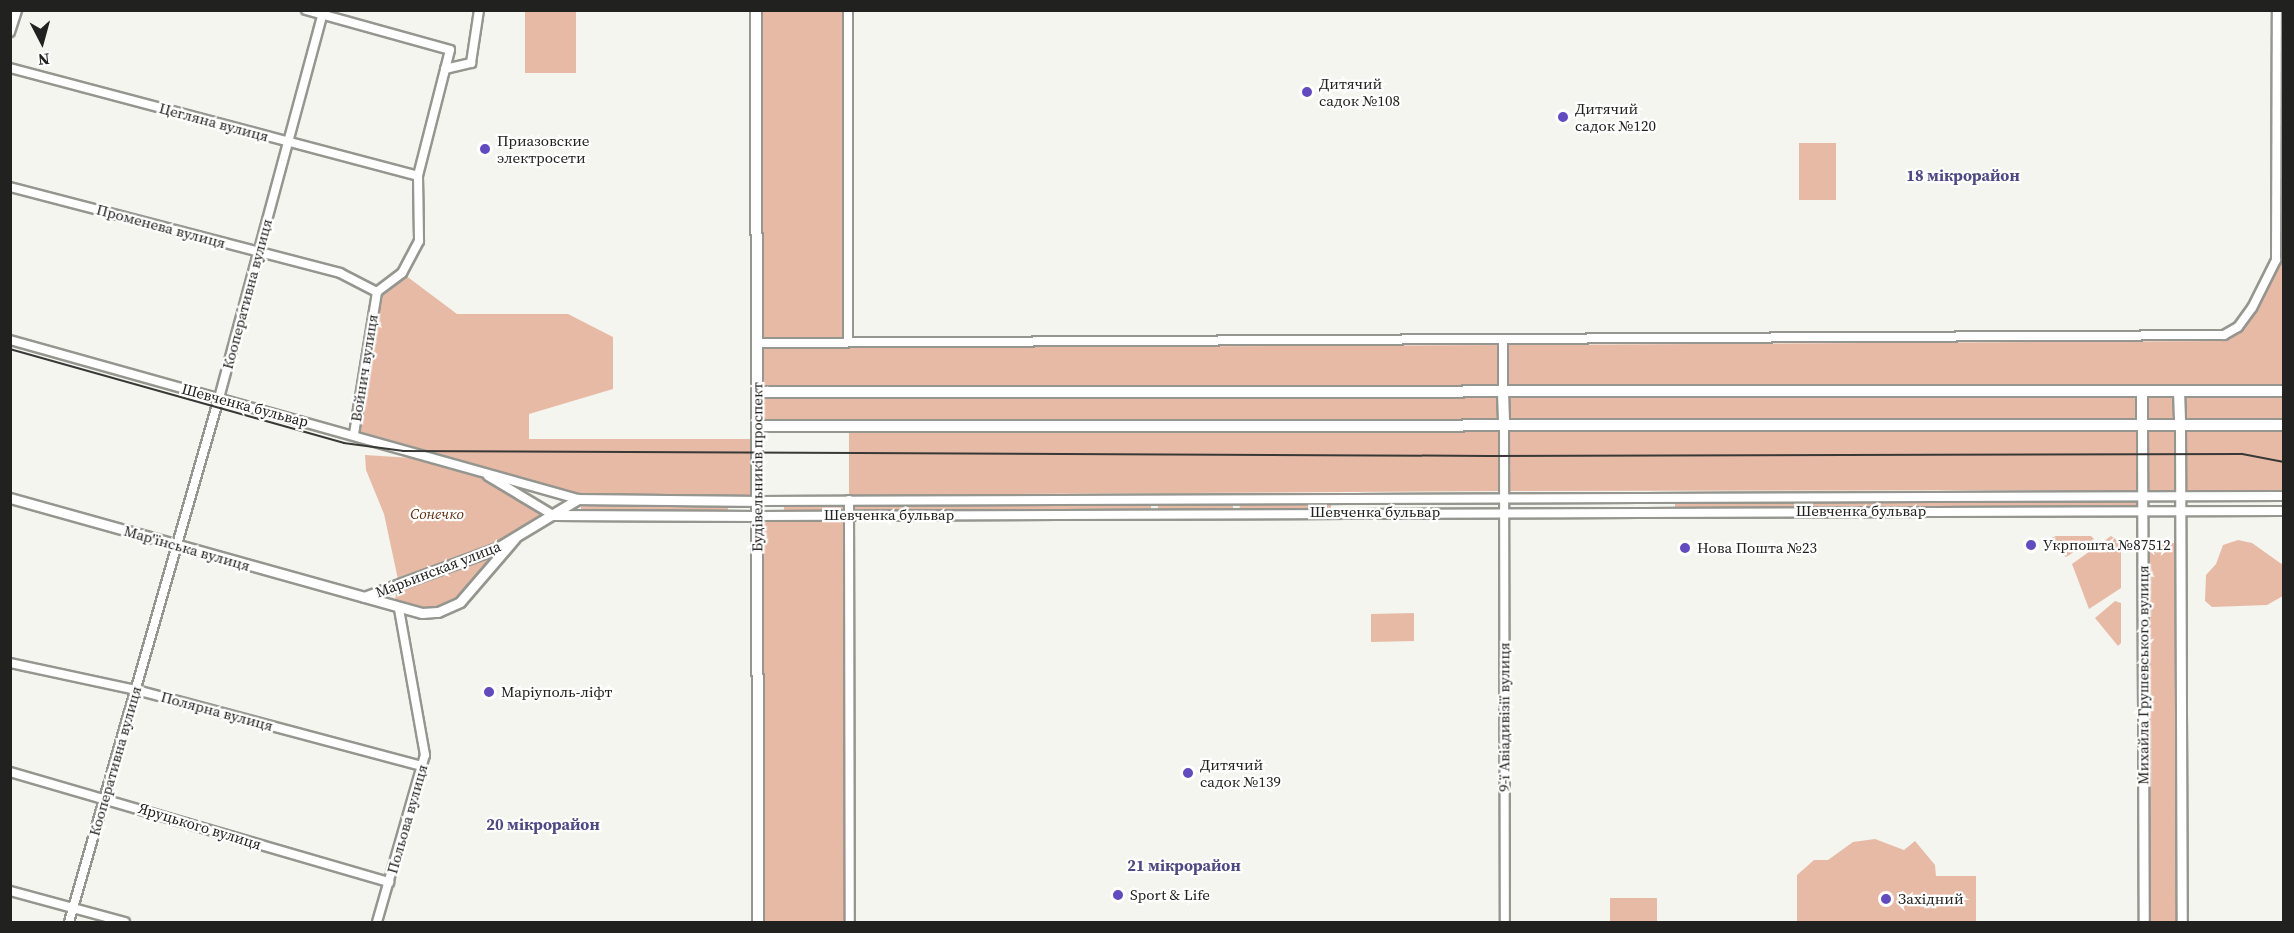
<!DOCTYPE html>
<meta charset="utf-8">
<style>
body{margin:0}
#map{position:relative;width:2294px;height:933px;overflow:hidden;background:#f4f5ee;font-family:"Source Serif 4",serif}
div>[style]{position:absolute}
.green>*{inset:0;background:#e7baa6}
.roads{filter:drop-shadow(2px 0 #95968f) drop-shadow(-2px 0 #95968f) drop-shadow(0 2px #95968f) drop-shadow(0 -2px #95968f)}
.minor>*{height:8px;margin:-4px;padding:0 4px;transform-origin:4px;border-radius:4px;background:#fff}
.tertiary>*{height:9px;margin:-4.5px;padding:0 4.5px;transform-origin:4.5px;border-radius:4.5px;background:#fff}
.secondary>*{height:10px;margin:-5px;padding:0 5px;transform-origin:5px;border-radius:5px;background:#fff}
.tram>*{height:1.5px;margin:-0.75px;padding:0 0.75px;transform-origin:0.75px;border-radius:0.75px;background:#383936}
.dots>*{width:16px;height:16px;translate:-50% -50%;box-sizing:border-box;border:3px solid #fff;border-radius:50%}
span{translate:-50% -50%;white-space:nowrap;text-align:center;line-height:1.15;-webkit-text-stroke:4.5px #fff;paint-order:stroke}
.poi-label{font-size:15px;color:#21221f}
.left{translate:0 -50%;text-align:left}
.street-label{font-size:15px;color:#21221f}
.park-label{font-size:15px;color:#642b0d;font-style:italic}
.neighbourhood-label{font-size:16px;color:#4f4886;font-weight:700}
.frame{position:absolute;inset:0;border:12px solid #21221f;pointer-events:none}
.north{position:absolute;left:12px;top:12px;width:60px;height:60px;-webkit-text-stroke:4px #fff;paint-order:stroke;rotate:174deg;font-size:16px;font-weight:700;line-height:24px;text-align:center;color:#21221f}
.north::after{content:'';display:block;margin:auto;width:21px;height:27px;background:#21221f;clip-path:polygon(50% 0,100% 100%,50% 72%,0 100%)}
</style>
<div id="map">
<div class="green">
<div style="clip-path:polygon(525px 11px,576px 11px,576px 73px,525px 73px)"></div>
<div style="clip-path:polygon(761px 11px,843px 11px,844px 337px,762px 337px)"></div>
<div style="clip-path:polygon(2282px 11px,2283px 387px,1508px 387px,1508px 345px,2217px 341px,2232px 337px,2256px 311px,2280px 262px)"></div>
<div style="clip-path:polygon(1799px 143px,1836px 143px,1836px 200px,1799px 200px)"></div>
<div style="clip-path:polygon(405px 275px,457px 314px,568px 314px,613px 337px,613px 389px,529px 414px,529px 439px,751px 439px,751px 495px,579px 494px,358px 431px,380px 294px)"></div>
<div style="clip-path:polygon(1499px 345px,1499px 387px,762px 387px,762px 348px)"></div>
<div style="clip-path:polygon(1499px 396px,1499px 421px,762px 421px,762px 397px)"></div>
<div style="clip-path:polygon(1508px 396px,2138px 396px,2138px 421px,1508px 421px)"></div>
<div style="clip-path:polygon(2145px 396px,2176px 396px,2176px 421px,2145px 421px)"></div>
<div style="clip-path:polygon(2184px 396px,2283px 396px,2283px 421px,2183px 421px)"></div>
<div style="clip-path:polygon(2138px 430px,2138px 490px,1508px 491px,1508px 431px)"></div>
<div style="clip-path:polygon(2145px 430px,2176px 430px,2176px 491px,2145px 490px)"></div>
<div style="clip-path:polygon(2183px 430px,2283px 430px,2283px 491px,2183px 491px)"></div>
<div style="clip-path:polygon(849px 431px,1499px 431px,1500px 491px,849px 495px)"></div>
<div style="clip-path:polygon(365px 455px,428px 459px,478px 474px,547px 515px,496px 545px,399px 584px,384px 514px,366px 470px)"></div>
<div style="clip-path:polygon(2139px 498px,2139px 507px,1675px 508px,1675px 499px)"></div>
<div style="clip-path:polygon(1331px 500px,1331px 509px,1240px 510px,1239px 501px)"></div>
<div style="clip-path:polygon(1233px 501px,1233px 510px,1158px 510px,1158px 502px)"></div>
<div style="clip-path:polygon(1151px 502px,1151px 510px,852px 512px,852px 504px)"></div>
<div style="clip-path:polygon(581px 503px,728px 504px,728px 512px,581px 512px)"></div>
<div style="clip-path:polygon(845px 503px,845px 512px,784px 512px,784px 504px)"></div>
<div style="clip-path:polygon(762px 521px,845px 521px,846px 922px,763px 922px)"></div>
<div style="clip-path:polygon(2056px 536px,2091px 536px,2094px 539px,2066px 557px,2052px 543px,2051px 538px)"></div>
<div style="clip-path:polygon(2111px 536px,2121px 543px,2121px 588px,2089px 609px,2072px 564px)"></div>
<div style="clip-path:polygon(2238px 540px,2252px 543px,2283px 565px,2283px 596px,2267px 605px,2212px 607px,2205px 601px,2206px 575px,2216px 564px,2223px 545px)"></div>
<div style="clip-path:polygon(2176px 543px,2177px 922px,2148px 922px,2146px 544px)"></div>
<div style="clip-path:polygon(499px 551px,458px 598px,436px 608px,422px 609px,395px 601px,396px 594px,408px 588px)"></div>
<div style="clip-path:polygon(2115px 601px,2121px 603px,2121px 643px,2118px 646px,2095px 618px)"></div>
<div style="clip-path:polygon(1414px 613px,1414px 641px,1371px 642px,1371px 614px)"></div>
<div style="clip-path:polygon(1875px 839px,1904px 850px,1915px 841px,1935px 865px,1936px 876px,1976px 876px,1976px 922px,1797px 922px,1797px 875px,1814px 860px,1828px 860px,1853px 842px)"></div>
<div style="clip-path:polygon(1610px 898px,1657px 898px,1657px 922px,1610px 922px)"></div>
</div>
<div class="roads">
<div class="minor">
<div style="left:306px;top:10px;width:149px;rotate:15.5deg"></div>
<div style="left:450px;top:50px;width:130px;rotate:104.3deg"></div>
<div style="left:418px;top:176px;width:65px;rotate:89.1deg"></div>
<div style="left:419px;top:241px;width:36px;rotate:118deg"></div>
<div style="left:402px;top:273px;width:31px;rotate:143deg"></div>
<div style="left:377px;top:292px;width:144px;rotate:99.2deg"></div>
<div style="left:848px;top:10px;width:332px;rotate:90deg"></div>
<div style="left:10px;top:32px;width:23px;rotate:-72deg"></div>
<div style="left:10px;top:68px;width:422px;rotate:14.8deg"></div>
<div style="left:445px;top:69px;width:27px;rotate:-13deg"></div>
<div style="left:471px;top:63px;width:54px;rotate:-81.4deg"></div>
<div style="left:10px;top:187px;width:341px;rotate:14.6deg"></div>
<div style="left:340px;top:273px;width:42px;rotate:27.2deg"></div>
<div style="left:10px;top:340px;width:590px;rotate:15.64deg"></div>
<div style="left:1503px;top:340px;width:52px;rotate:90deg"></div>
<div style="left:757px;top:343px;width:1467px;rotate:-0.31deg"></div>
<div style="left:2224px;top:335px;width:16px;rotate:-30deg"></div>
<div style="left:2238px;top:327px;width:24px;rotate:-54deg"></div>
<div style="left:2252px;top:308px;width:54px;rotate:-63.4deg"></div>
<div style="left:2276px;top:260px;width:250px;rotate:-89.8deg"></div>
<div style="left:1504px;top:426px;width:496px;rotate:89.9deg"></div>
<div style="left:488px;top:476px;width:76px;rotate:31deg"></div>
<div style="left:849px;top:500px;width:422px;rotate:89.9deg"></div>
<div style="left:757px;top:501px;width:1527px;rotate:-0.19deg"></div>
<div style="left:757px;top:516px;width:1527px;rotate:-0.19deg"></div>
<div style="left:10px;top:663px;width:129px;rotate:12.1deg"></div>
<div style="left:136px;top:690px;width:296px;rotate:14.9deg"></div>
<div style="left:10px;top:772px;width:395px;rotate:16.2deg"></div>
<div style="left:10px;top:891px;width:119px;rotate:15.1deg"></div>
<div style="left:69px;top:922px;width:545px;rotate:-74.03deg"></div>
<div style="left:219px;top:398px;width:402px;rotate:-74.9deg"></div>
<div style="left:377px;top:922px;width:174px;rotate:-74deg"></div>
<div style="left:425px;top:755px;width:148px;rotate:-100.1deg"></div>
</div>
<div class="tertiary">
<div style="left:2142px;top:425px;width:497px;rotate:89.8deg"></div>
<div style="left:2180px;top:425px;width:497px;rotate:89.8deg"></div>
<div style="left:10px;top:498px;width:428px;rotate:15.6deg"></div>
<div style="left:422px;top:613px;width:16px;rotate:-4deg"></div>
<div style="left:438px;top:612px;width:24px;rotate:-24deg"></div>
<div style="left:460px;top:602px;width:84px;rotate:-49.3deg"></div>
<div style="left:553px;top:515px;width:204px;rotate:0.3deg"></div>
<div style="left:364px;top:597px;width:142px;rotate:-20.2deg"></div>
<div style="left:497px;top:548px;width:95px;rotate:-31.2deg"></div>
<div style="left:578px;top:499px;width:179px;rotate:0.6deg"></div>
</div>
<div class="secondary">
<div style="left:756px;top:10px;width:912px;rotate:89.87deg"></div>
<div style="left:2142px;top:391px;width:34px;rotate:90deg"></div>
<div style="left:2179px;top:391px;width:34px;rotate:88deg"></div>
<div style="left:757px;top:392px;width:1527px;rotate:-0.04deg"></div>
<div style="left:1503px;top:392px;width:34px;rotate:88deg"></div>
<div style="left:757px;top:426px;width:1527px;rotate:-0.04deg"></div>
</div>
</div>
<div class="tram">
<div style="left:10px;top:349px;width:347px;rotate:15.7deg"></div>
<div style="left:344px;top:443px;width:60px;rotate:7.7deg"></div>
<div style="left:403px;top:451px;width:1085px;rotate:0.26deg"></div>
<div style="left:1488px;top:456px;width:754px;rotate:-0.15deg"></div>
<div style="left:2242px;top:454px;width:43px;rotate:10.8deg"></div>
</div>
<div class="dots">
<div style="left:1307px;top:92px;background:#614ac2"></div>
<div style="left:1563px;top:117px;background:#614ac2"></div>
<div style="left:485px;top:149px;background:#614ac2"></div>
<div style="left:2031px;top:545px;background:#614ac2"></div>
<div style="left:1685px;top:548px;background:#614ac2"></div>
<div style="left:489px;top:692px;background:#614ac2"></div>
<div style="left:1188px;top:773px;background:#614ac2"></div>
<div style="left:1118px;top:895px;background:#614ac2"></div>
<div style="left:1886px;top:899px;background:#614ac2"></div>
</div>
<div class="poi-label">
<span class="left" style="left:1319px;top:92px">Дитячий<br>садок №108</span>
<span class="left" style="left:1575px;top:117px">Дитячий<br>садок №120</span>
<span class="left" style="left:497px;top:149px">Приазовские<br>электросети</span>
<span class="left" style="left:2043px;top:545px">Укрпошта №87512</span>
<span class="left" style="left:1697px;top:548px">Нова Пошта №23</span>
<span class="left" style="left:501px;top:692px">Маріуполь-ліфт</span>
<span class="left" style="left:1200px;top:773px">Дитячий<br>садок №139</span>
<span class="left" style="left:1130px;top:895px">Sport &amp; Life</span>
<span class="left" style="left:1898px;top:899px">Західний</span>
</div>
<div class="street-label">
<span style="left:214px;top:122px;rotate:15deg">Цегляна вулиця</span>
<span style="left:161px;top:226px;rotate:15deg">Променева вулиця</span>
<span style="left:247px;top:294px;rotate:-75deg">Кооперативна вулиця</span>
<span style="left:364px;top:368px;rotate:-81deg">Войнич вулиця</span>
<span style="left:245px;top:405px;rotate:15deg">Шевченка бульвар</span>
<span style="left:757px;top:467px;rotate:-90deg">Будівельників проспект</span>
<span style="left:1861px;top:511px">Шевченка бульвар</span>
<span style="left:1375px;top:512px">Шевченка бульвар</span>
<span style="left:889px;top:515px">Шевченка бульвар</span>
<span style="left:187px;top:548px;rotate:16deg">Мар'їнська вулиця</span>
<span style="left:438px;top:569px;rotate:-21deg">Марьинская улица</span>
<span style="left:2143px;top:675px;rotate:-90deg">Михайла Грушевського вулиця</span>
<span style="left:217px;top:711px;rotate:15deg">Полярна вулиця</span>
<span style="left:1504px;top:717px;rotate:-90deg">9-ї Авіадивізії вулиця</span>
<span style="left:115px;top:761px;rotate:-74deg">Кооперативна вулиця</span>
<span style="left:407px;top:819px;rotate:-74deg">Польова вулиця</span>
<span style="left:200px;top:826px;rotate:17deg">Яруцького вулиця</span>
</div>
<div class="park-label">
<span style="left:437px;top:514px">Сонечко</span>
</div>
<div class="neighbourhood-label">
<span style="left:1963px;top:175px">18 мікрорайон</span>
<span style="left:543px;top:824px">20 мікрорайон</span>
<span style="left:1184px;top:865px">21 мікрорайон</span>
</div>
<div class="frame"></div>
<div class="north">N</div>
</div>
